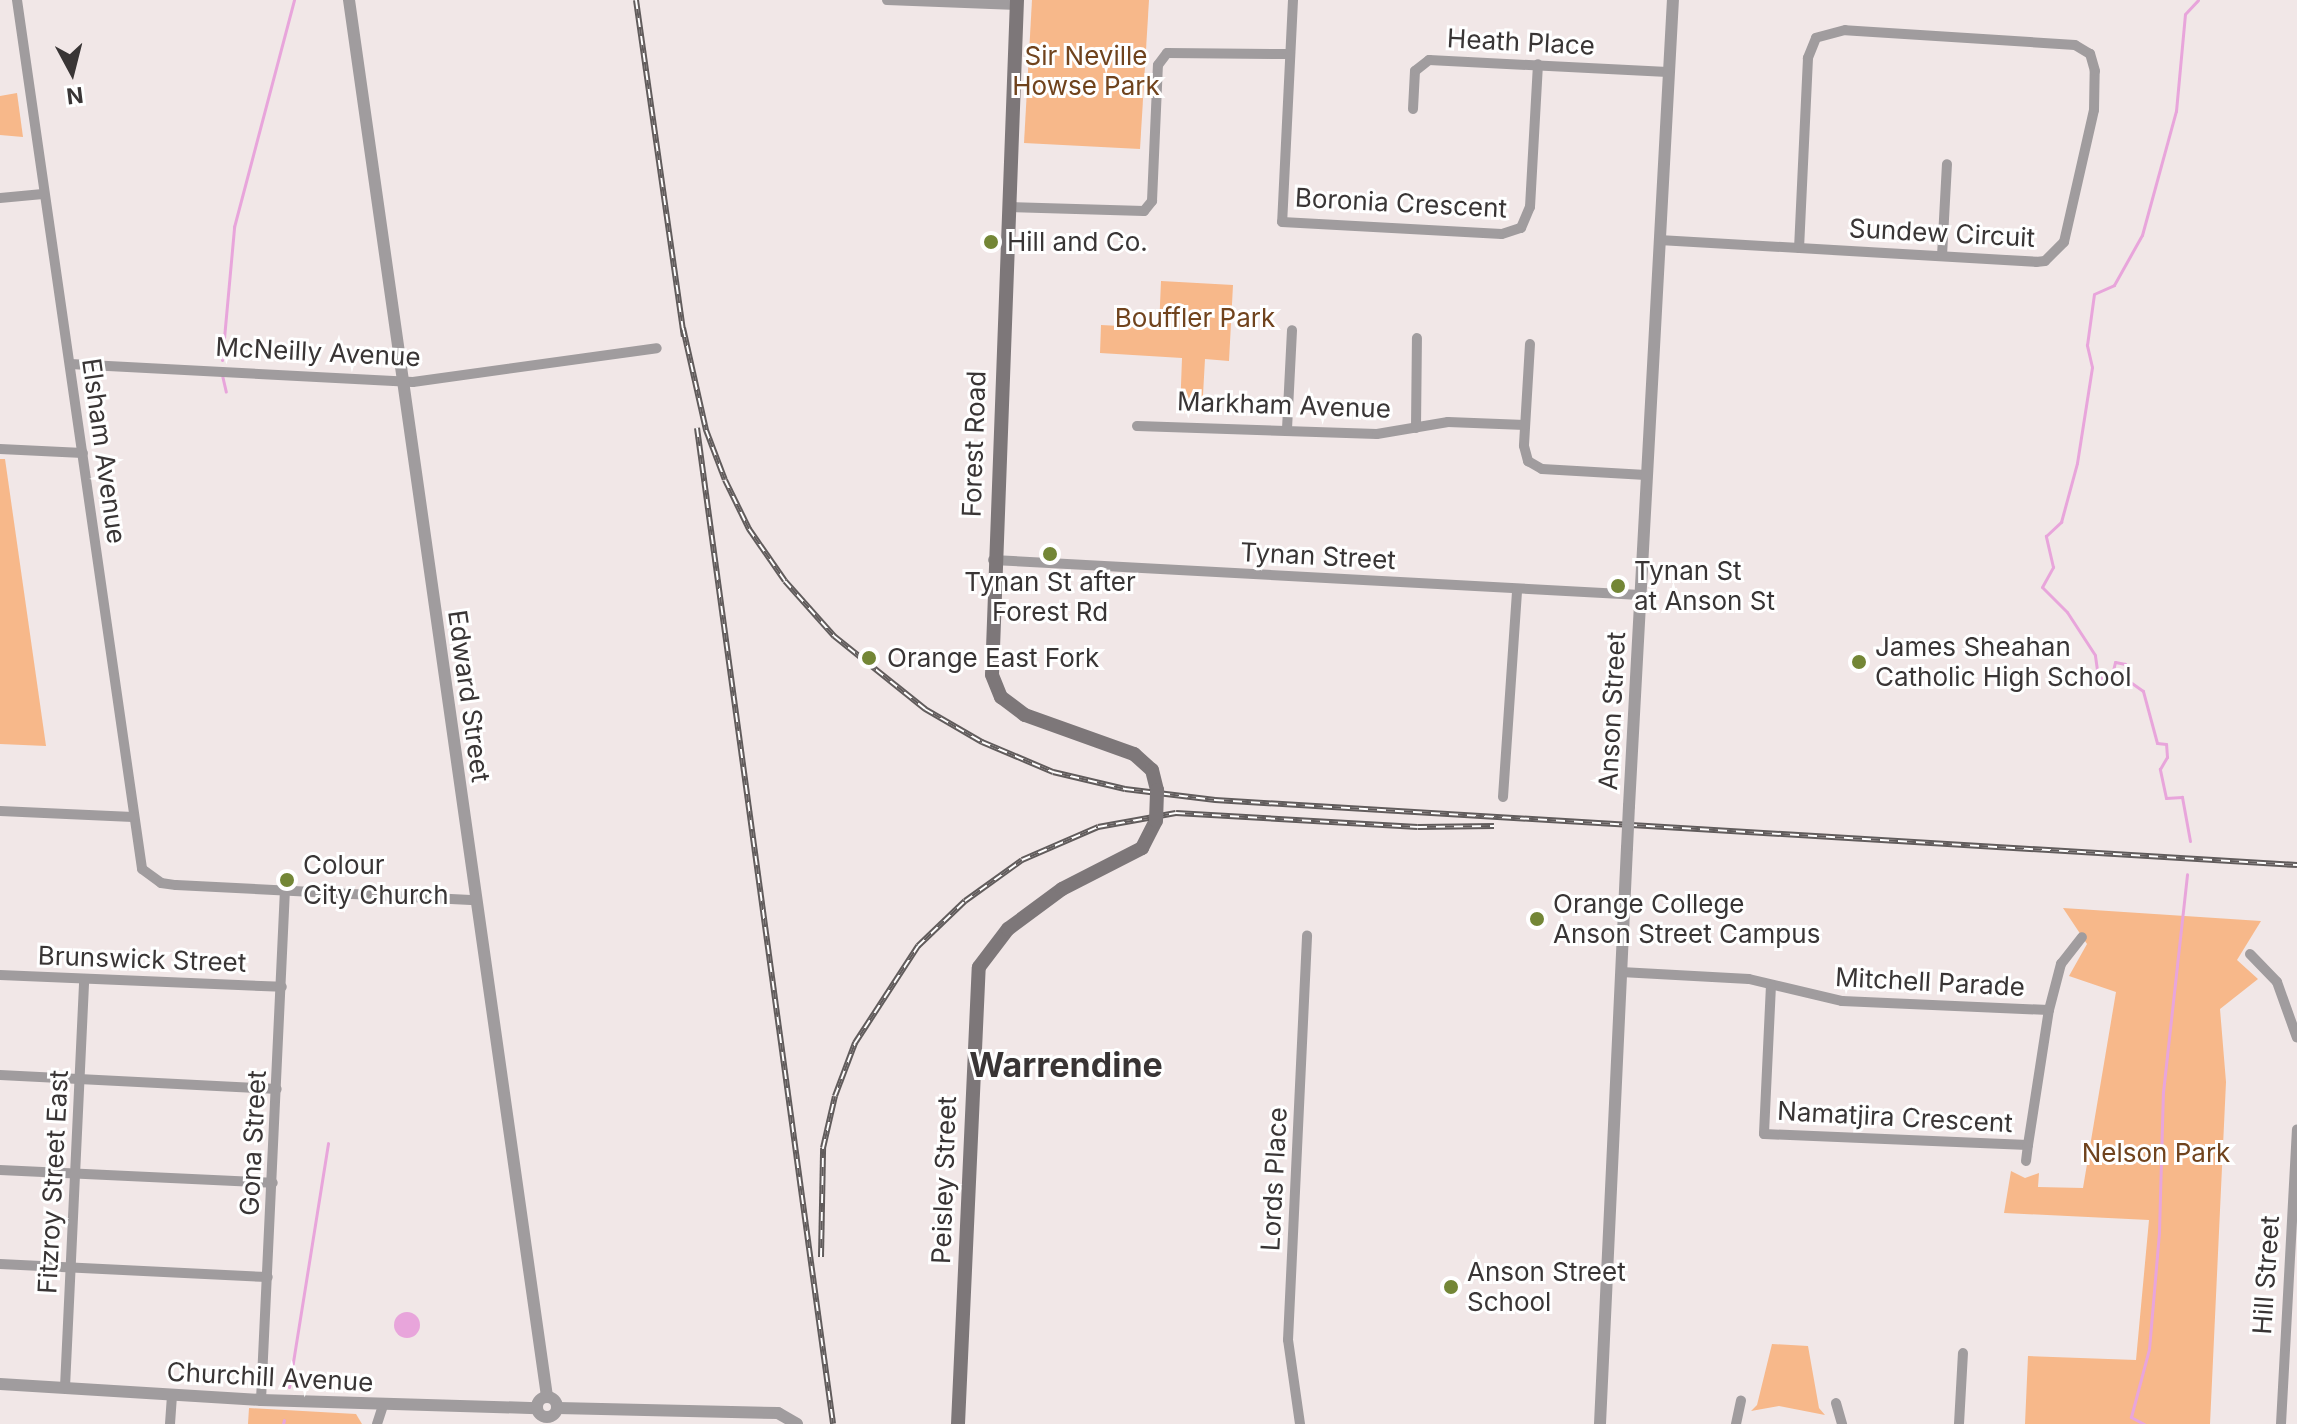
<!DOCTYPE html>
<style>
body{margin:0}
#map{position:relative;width:2297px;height:1424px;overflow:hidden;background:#f1e7e7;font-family:Inter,sans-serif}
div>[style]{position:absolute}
.green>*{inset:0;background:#f7b88a}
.water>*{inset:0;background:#e8a5db}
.round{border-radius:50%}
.stream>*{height:3px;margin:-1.5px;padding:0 1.5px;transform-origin:1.5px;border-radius:1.5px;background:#e8a5db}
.minor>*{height:10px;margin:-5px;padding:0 5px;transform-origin:5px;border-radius:5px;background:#a09c9e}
.tertiary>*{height:12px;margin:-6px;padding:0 6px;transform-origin:6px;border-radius:6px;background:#a09c9e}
.tertiary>.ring{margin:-6px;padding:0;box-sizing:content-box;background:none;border:12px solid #a09c9e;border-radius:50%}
.secondary>*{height:14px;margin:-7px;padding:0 7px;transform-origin:7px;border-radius:7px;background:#7d7779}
.rail>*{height:6px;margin-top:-3px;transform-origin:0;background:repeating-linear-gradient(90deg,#fff 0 9px,#615c5c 0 18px);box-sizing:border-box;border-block:2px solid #615c5c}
.tertiary-bridge>*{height:12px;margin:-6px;padding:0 6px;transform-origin:6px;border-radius:6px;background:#a09c9e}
.secondary-bridge>*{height:14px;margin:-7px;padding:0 7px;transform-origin:7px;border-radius:7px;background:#7d7779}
.dots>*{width:22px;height:22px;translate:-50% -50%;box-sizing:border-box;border:4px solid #fff;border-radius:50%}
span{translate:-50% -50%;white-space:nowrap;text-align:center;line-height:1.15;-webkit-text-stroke:6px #fff;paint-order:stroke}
.street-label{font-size:26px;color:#393535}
.park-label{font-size:26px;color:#70431d}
.poi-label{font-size:26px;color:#393535}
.left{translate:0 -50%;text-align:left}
.district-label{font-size:34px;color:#393535;font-weight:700}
.north{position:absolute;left:32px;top:32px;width:80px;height:80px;-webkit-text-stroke:6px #fff;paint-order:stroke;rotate:173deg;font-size:22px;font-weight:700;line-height:32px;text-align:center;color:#393535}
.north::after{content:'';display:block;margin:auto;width:28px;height:36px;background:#393535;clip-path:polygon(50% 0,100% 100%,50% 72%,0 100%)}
</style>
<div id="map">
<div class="green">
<div style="clip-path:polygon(1032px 0,1149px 0,1140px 149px,1024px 143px)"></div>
<div style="clip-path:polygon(17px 93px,23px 137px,0 135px,0 96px)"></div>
<div style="clip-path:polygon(1161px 281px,1233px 285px,1229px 361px,1205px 359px,1202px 413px,1180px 412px,1182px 358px,1100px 353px,1101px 325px,1159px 328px)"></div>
<div style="clip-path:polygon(0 459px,5px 459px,46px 746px,0 744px)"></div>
<div style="clip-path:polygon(2063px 908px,2261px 921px,2237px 960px,2258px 979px,2220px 1009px,2226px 1082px,2210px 1424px,2025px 1424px,2028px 1356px,2136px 1360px,2149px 1220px,2004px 1213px,2011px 1171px,2025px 1178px,2039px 1173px,2038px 1187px,2083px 1188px,2116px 992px,2069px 976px,2087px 944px)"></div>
<div style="clip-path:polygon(1772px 1344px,1808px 1346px,1819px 1408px,1825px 1415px,1779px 1406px,1751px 1411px,1757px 1405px)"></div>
<div style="clip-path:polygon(249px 1408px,356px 1414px,362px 1424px,248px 1424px)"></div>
</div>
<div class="water">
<div class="round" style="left:394px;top:1312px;width:26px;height:26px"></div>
</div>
<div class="stream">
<div style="left:222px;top:360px;width:134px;rotate:-84.8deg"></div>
<div style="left:234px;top:227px;width:235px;rotate:-75.2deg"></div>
<div style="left:222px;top:375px;width:17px;rotate:77deg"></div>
<div style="left:2190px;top:841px;width:45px;rotate:-100.3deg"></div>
<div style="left:2182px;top:797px;width:16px;rotate:176deg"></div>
<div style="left:2166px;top:798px;width:30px;rotate:-102deg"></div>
<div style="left:2160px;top:769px;width:14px;rotate:-60deg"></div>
<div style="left:2167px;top:757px;width:13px;rotate:-94deg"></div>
<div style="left:2166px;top:744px;width:9px;rotate:-174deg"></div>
<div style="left:2157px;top:743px;width:54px;rotate:-105.1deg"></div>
<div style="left:2143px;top:691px;width:16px;rotate:-145deg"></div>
<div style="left:2130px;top:682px;width:19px;rotate:-106deg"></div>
<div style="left:2125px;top:664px;width:10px;rotate:-169deg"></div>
<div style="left:2115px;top:662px;width:18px;rotate:103deg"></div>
<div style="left:2111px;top:680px;width:13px;rotate:-167deg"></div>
<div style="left:2098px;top:677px;width:22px;rotate:-98deg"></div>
<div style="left:2095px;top:655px;width:51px;rotate:-123.1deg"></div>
<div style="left:2067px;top:612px;width:35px;rotate:-135deg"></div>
<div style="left:2042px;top:587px;width:23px;rotate:-61deg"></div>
<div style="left:2053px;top:567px;width:32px;rotate:-103deg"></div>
<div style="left:2046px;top:536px;width:21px;rotate:-43deg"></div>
<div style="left:2061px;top:522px;width:61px;rotate:-74.8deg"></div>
<div style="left:2077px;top:463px;width:97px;rotate:-81.1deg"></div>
<div style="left:2092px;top:367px;width:23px;rotate:-103deg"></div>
<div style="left:2087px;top:345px;width:51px;rotate:-82.2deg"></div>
<div style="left:2094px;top:294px;width:22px;rotate:-24deg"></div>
<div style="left:2114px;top:285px;width:57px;rotate:-60.8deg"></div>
<div style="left:2142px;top:235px;width:129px;rotate:-74.7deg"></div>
<div style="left:2176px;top:111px;width:97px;rotate:-84.7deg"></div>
<div style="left:2185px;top:14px;width:19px;rotate:-47deg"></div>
<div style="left:289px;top:1387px;width:247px;rotate:-80.9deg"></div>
<div style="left:283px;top:1424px;width:4px;rotate:-76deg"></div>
<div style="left:2144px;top:1424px;width:15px;rotate:-152deg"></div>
<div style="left:2131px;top:1417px;width:70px;rotate:-75.2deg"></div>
<div style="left:2149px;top:1349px;width:117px;rotate:-85.1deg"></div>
<div style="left:2159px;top:1232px;width:140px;rotate:-88.4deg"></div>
<div style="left:2163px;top:1092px;width:219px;rotate:-83.7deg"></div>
</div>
<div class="minor">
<div style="left:17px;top:0;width:878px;rotate:81.81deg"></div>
<div style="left:142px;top:869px;width:24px;rotate:36deg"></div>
<div style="left:161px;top:883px;width:15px;rotate:8deg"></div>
<div style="left:176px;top:885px;width:300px;rotate:2.9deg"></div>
<div style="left:887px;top:0;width:130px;rotate:2.2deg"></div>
<div style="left:1293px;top:0;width:222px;rotate:92.8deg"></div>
<div style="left:1282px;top:222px;width:220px;rotate:3.1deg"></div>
<div style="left:1502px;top:234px;width:20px;rotate:-18deg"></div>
<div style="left:1521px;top:228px;width:23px;rotate:-67deg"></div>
<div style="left:1530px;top:207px;width:143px;rotate:-86.8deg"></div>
<div style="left:1413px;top:109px;width:38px;rotate:-87deg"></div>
<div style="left:1415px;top:71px;width:18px;rotate:-38deg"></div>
<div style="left:1429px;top:60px;width:239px;rotate:2.9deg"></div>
<div style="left:0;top:198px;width:43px;rotate:-5.3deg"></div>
<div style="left:1009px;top:207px;width:135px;rotate:1.7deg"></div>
<div style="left:1144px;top:211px;width:13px;rotate:-51deg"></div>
<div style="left:1152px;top:201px;width:136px;rotate:-87.5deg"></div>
<div style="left:1158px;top:65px;width:15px;rotate:-53deg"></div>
<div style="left:1167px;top:53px;width:123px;rotate:0.5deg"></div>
<div style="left:1659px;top:240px;width:378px;rotate:3.3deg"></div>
<div style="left:2036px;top:262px;width:9px;rotate:-6deg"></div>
<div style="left:2045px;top:261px;width:27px;rotate:-45deg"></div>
<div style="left:2064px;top:242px;width:135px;rotate:-77.2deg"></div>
<div style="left:2094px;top:110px;width:39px;rotate:-89deg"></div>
<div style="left:2095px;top:71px;width:18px;rotate:-106deg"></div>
<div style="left:2090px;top:54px;width:17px;rotate:-149deg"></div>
<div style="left:2075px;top:45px;width:230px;rotate:-176.3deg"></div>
<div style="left:1845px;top:30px;width:30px;rotate:165deg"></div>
<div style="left:1816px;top:38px;width:22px;rotate:112deg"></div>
<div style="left:1808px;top:58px;width:190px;rotate:92.7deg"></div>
<div style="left:1942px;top:256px;width:92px;rotate:-86.9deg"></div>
<div style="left:1530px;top:344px;width:102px;rotate:93.4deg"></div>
<div style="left:1524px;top:446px;width:16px;rotate:75deg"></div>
<div style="left:1528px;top:461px;width:16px;rotate:30deg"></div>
<div style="left:1542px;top:469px;width:104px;rotate:3.3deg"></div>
<div style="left:70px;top:364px;width:343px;rotate:3deg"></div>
<div style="left:413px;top:382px;width:246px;rotate:-7.9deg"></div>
<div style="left:1137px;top:426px;width:240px;rotate:1.9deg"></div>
<div style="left:1377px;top:434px;width:72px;rotate:-9.6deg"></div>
<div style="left:1448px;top:422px;width:77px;rotate:2.2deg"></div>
<div style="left:1416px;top:428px;width:90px;rotate:-89.4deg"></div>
<div style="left:1287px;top:429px;width:99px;rotate:-87.1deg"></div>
<div style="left:0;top:449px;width:83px;rotate:2.8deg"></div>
<div style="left:993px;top:560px;width:648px;rotate:3.1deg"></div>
<div style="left:1503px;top:797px;width:208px;rotate:-86.1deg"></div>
<div style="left:0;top:811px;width:133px;rotate:2.6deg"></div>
<div style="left:2250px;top:954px;width:39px;rotate:46deg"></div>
<div style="left:2277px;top:982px;width:59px;rotate:70.3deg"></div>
<div style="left:1621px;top:972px;width:128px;rotate:3.1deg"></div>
<div style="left:1749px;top:979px;width:96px;rotate:13.3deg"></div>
<div style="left:1842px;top:1001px;width:207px;rotate:2.5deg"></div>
<div style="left:0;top:975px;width:282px;rotate:2.4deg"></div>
<div style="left:1771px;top:985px;width:149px;rotate:92.7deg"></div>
<div style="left:1764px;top:1134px;width:264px;rotate:2.4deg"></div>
<div style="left:2028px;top:1145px;width:137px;rotate:-81.2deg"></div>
<div style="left:2049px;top:1010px;width:48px;rotate:-75.4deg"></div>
<div style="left:2061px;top:964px;width:34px;rotate:-52deg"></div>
<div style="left:0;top:1075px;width:277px;rotate:2.9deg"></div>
<div style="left:2026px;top:1161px;width:16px;rotate:-83deg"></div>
<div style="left:0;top:1170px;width:273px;rotate:2.7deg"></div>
<div style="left:0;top:1264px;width:268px;rotate:2.8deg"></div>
<div style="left:65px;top:1387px;width:407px;rotate:-87.3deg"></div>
<div style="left:261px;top:1400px;width:512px;rotate:-87.31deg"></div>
<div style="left:1836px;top:1403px;width:22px;rotate:74deg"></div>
<div style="left:170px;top:1424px;width:29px;rotate:-86deg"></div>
<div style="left:377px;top:1424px;width:20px;rotate:-72deg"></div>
<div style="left:1300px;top:1424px;width:85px;rotate:-98.1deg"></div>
<div style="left:1288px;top:1340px;width:405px;rotate:-87.3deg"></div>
<div style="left:1736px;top:1424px;width:24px;rotate:-78deg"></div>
<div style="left:1959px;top:1424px;width:71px;rotate:-86.8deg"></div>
<div style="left:2281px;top:1424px;width:295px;rotate:-86.9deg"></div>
</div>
<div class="tertiary">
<div style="left:349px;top:0;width:1411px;rotate:81.93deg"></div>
<div style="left:1629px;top:806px;width:807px;rotate:-86.88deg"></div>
<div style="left:0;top:1384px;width:261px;rotate:3.5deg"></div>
<div style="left:261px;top:1400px;width:276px;rotate:1.7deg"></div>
<div class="ring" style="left:537px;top:1397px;width:8px;height:8px"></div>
<div style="left:558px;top:1408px;width:220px;rotate:1.3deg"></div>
<div style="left:778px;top:1413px;width:22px;rotate:30deg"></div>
<div style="left:1600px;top:1424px;width:577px;rotate:-87.32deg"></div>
</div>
<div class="secondary">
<div style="left:1017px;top:0;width:675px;rotate:92.12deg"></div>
<div style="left:992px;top:675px;width:24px;rotate:68deg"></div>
<div style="left:1001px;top:697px;width:30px;rotate:37deg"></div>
<div style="left:1025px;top:715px;width:116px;rotate:19.7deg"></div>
<div style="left:1134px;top:754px;width:24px;rotate:42deg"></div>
<div style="left:1152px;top:770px;width:21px;rotate:76deg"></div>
<div style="left:958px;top:1424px;width:457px;rotate:-87.4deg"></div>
<div style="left:979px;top:967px;width:48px;rotate:-52.7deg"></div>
<div style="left:1008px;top:929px;width:67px;rotate:-36.5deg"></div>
<div style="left:1062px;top:889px;width:90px;rotate:-27.1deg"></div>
<div style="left:1142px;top:848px;width:30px;rotate:-63deg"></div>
</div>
<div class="rail">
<div style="left:636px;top:0;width:340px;rotate:81.9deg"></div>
<div style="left:683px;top:328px;width:105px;rotate:77.3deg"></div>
<div style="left:706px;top:430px;width:53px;rotate:69.2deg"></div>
<div style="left:725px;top:480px;width:55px;rotate:63.9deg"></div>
<div style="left:749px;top:529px;width:63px;rotate:55.3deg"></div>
<div style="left:785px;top:581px;width:74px;rotate:48.3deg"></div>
<div style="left:834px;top:636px;width:117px;rotate:38.7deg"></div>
<div style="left:925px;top:709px;width:66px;rotate:30.1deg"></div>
<div style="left:982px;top:742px;width:77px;rotate:22.9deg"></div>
<div style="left:1053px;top:772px;width:74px;rotate:13.3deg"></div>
<div style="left:1125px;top:789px;width:91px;rotate:7deg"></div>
<div style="left:1215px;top:800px;width:1084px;rotate:3.44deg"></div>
<div style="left:697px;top:428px;width:1005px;rotate:82.22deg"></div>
<div style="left:821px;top:1257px;width:109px;rotate:-88.9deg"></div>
<div style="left:823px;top:1148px;width:53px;rotate:-77deg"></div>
<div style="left:835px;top:1096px;width:57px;rotate:-69.3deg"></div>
<div style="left:855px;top:1043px;width:116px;rotate:-57deg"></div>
<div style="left:918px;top:946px;width:65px;rotate:-43.8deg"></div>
<div style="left:965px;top:901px;width:70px;rotate:-35.7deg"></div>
<div style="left:1022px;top:860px;width:83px;rotate:-23.5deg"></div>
<div style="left:1098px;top:827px;width:79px;rotate:-10.2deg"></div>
<div style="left:1176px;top:813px;width:242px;rotate:3.3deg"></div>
<div style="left:1418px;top:827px;width:76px;rotate:-0.8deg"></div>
</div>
<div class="tertiary-bridge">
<div style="left:1627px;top:848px;width:42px;rotate:-87.3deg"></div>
</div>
<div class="secondary-bridge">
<div style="left:1156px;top:821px;width:31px;rotate:-88deg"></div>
</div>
<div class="dots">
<div style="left:991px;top:242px;background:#738636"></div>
<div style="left:1050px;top:554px;background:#738636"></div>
<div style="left:1618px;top:586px;background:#738636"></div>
<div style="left:869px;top:658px;background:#738636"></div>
<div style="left:1859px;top:662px;background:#738636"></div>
<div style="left:287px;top:880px;background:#738636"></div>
<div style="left:1537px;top:919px;background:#738636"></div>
<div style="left:1451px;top:1287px;background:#738636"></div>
</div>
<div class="street-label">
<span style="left:1521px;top:42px;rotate:3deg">Heath Place</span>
<span style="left:1401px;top:203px;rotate:3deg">Boronia Crescent</span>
<span style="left:1942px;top:233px;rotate:3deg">Sundew Circuit</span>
<span style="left:318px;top:352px;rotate:3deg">McNeilly Avenue</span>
<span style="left:1284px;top:405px;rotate:2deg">Markham Avenue</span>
<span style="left:974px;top:444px;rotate:-88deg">Forest Road</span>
<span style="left:104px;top:451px;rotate:82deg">Elsham Avenue</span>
<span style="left:1318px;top:556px;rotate:3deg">Tynan Street</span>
<span style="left:469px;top:696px;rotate:82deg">Edward Street</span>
<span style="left:1612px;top:711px;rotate:-87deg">Anson Street</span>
<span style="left:142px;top:959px;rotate:2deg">Brunswick Street</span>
<span style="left:1930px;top:982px;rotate:3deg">Mitchell Parade</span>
<span style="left:1895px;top:1117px;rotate:3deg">Namatjira Crescent</span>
<span style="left:253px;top:1143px;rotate:-87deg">Gona Street</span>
<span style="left:1274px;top:1179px;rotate:-87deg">Lords Place</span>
<span style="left:944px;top:1180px;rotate:-88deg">Peisley Street</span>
<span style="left:53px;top:1182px;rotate:-87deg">Fitzroy Street East</span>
<span style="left:2266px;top:1275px;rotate:-86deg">Hill Street</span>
<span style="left:270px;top:1377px;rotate:3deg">Churchill Avenue</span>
</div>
<div class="park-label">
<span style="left:1086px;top:71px">Sir Neville<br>Howse Park</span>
<span style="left:1195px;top:318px">Bouffler Park</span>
<span style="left:2156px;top:1153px">Nelson Park</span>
</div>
<div class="poi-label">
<span class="left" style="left:1007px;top:242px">Hill and Co.</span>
<span class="left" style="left:1634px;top:586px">Tynan St<br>at Anson St</span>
<span style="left:1050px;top:597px">Tynan St after<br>Forest Rd</span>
<span class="left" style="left:1875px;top:662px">James Sheahan<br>Catholic High School</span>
<span class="left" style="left:887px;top:658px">Orange East Fork</span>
<span class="left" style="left:303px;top:880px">Colour<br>City Church</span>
<span class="left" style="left:1553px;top:919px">Orange College<br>Anson Street Campus</span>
<span class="left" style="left:1467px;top:1287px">Anson Street<br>School</span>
</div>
<div class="district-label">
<span style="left:1066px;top:1065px">Warrendine</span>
</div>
<div class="north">N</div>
</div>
